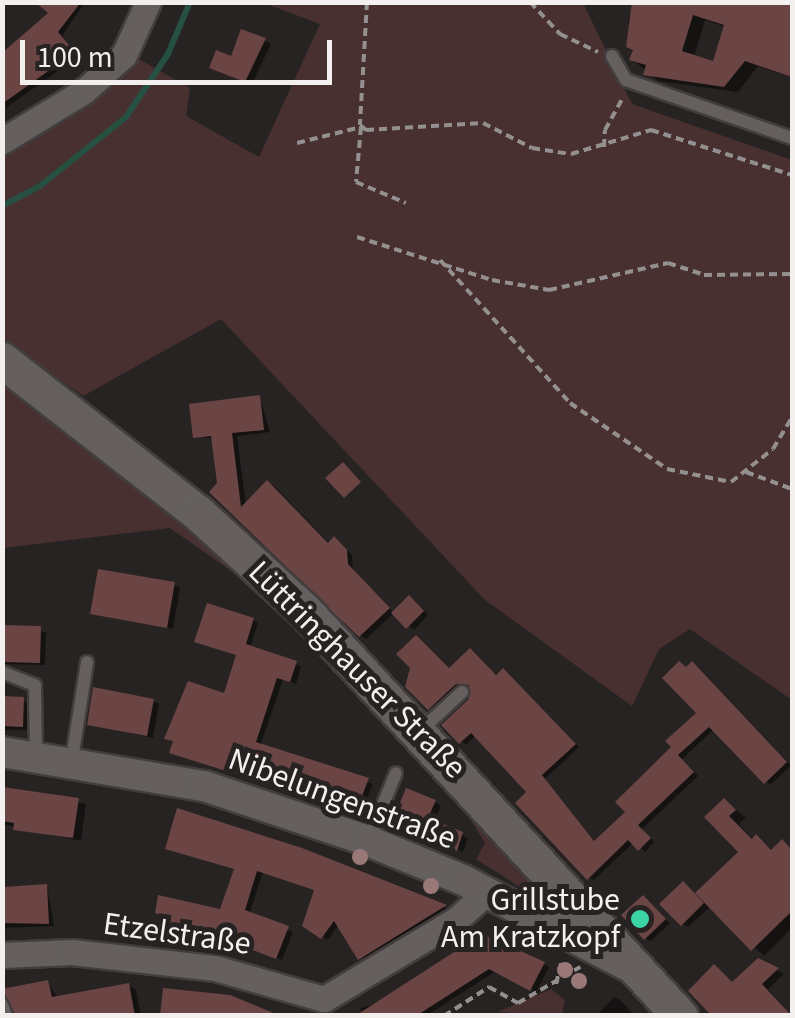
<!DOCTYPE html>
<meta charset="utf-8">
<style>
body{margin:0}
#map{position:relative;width:795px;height:1018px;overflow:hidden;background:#282323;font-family:"Source Sans 3",sans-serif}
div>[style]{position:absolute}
.green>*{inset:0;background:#493030}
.shadow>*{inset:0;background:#0007}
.stream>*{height:6px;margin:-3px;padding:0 3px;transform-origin:3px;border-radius:3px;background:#265041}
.building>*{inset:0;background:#6b4444}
.path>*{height:4px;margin-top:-2px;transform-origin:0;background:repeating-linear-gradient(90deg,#949090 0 8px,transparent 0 13px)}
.roads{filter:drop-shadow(2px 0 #433e3e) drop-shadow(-2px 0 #433e3e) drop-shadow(0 2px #433e3e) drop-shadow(0 -2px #433e3e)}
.service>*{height:12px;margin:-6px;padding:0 6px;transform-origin:6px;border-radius:6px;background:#65605f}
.minor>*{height:25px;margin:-12.5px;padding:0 12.5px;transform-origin:12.5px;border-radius:12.5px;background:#65605f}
.tertiary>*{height:30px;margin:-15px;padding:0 15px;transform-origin:15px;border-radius:15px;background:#65605f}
.secondary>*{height:35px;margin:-17.5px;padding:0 17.5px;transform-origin:17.5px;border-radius:17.5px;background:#65605f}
.trees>*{width:16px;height:16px;margin:-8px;border-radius:50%;background:#9a7878}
.dots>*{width:28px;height:28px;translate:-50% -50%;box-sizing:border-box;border:5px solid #282323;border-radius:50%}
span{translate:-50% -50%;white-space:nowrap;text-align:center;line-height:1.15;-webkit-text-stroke:10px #282323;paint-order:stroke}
.street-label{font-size:32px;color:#f4f0f0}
.poi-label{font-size:32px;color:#f4f0f0}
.right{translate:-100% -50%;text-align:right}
.frame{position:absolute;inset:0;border:5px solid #f4f0f0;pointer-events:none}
.scale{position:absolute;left:20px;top:40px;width:312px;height:45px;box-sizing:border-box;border:5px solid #f4f0f0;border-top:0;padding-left:12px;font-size:30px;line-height:35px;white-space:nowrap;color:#f4f0f0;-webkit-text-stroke:8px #282323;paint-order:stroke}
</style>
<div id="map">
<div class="green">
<div style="clip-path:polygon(264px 3px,583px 3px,632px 104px,792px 160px,792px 700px,690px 629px,659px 649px,632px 706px,485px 600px,221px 319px,83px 396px,3px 339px,3px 148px,130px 54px,190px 88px,186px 116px,259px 157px,320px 24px)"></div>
<div style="clip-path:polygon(3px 383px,66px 426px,260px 591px,170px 528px,3px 548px)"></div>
<div style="clip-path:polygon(458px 799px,561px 906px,557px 911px,476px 859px,485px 843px)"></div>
<div style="clip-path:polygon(551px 989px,565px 1000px,562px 1015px,498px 1012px)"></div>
</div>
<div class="shadow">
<div style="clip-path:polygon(40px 2px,85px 2px,62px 36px,79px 56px,6px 108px,2px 61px,52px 12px)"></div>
<div style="clip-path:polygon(evenodd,635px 2px,792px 4px,792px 77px,758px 66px,738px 92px,658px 81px,632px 59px,635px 27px,628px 23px,635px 2px,705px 20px,726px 27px,714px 64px,694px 57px,705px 20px)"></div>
<div style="clip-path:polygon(265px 41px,271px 44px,252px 84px,218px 70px)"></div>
<div style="clip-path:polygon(260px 398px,270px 432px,237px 436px,246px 506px,268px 483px,274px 486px,330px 544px,340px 543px,352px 555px,353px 570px,394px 613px,415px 602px,428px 615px,414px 630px,394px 613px,366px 639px,360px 635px,220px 484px,214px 439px,195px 436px)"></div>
<div style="clip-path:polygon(174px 585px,180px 588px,173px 629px,92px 612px)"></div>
<div style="clip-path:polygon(253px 620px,258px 623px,250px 648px,301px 666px,296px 684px,283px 679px,260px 747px,373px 784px,361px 813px,178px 755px,175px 742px,167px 738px,225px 696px)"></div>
<div style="clip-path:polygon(2px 628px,46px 632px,45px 665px,2px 664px)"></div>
<div style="clip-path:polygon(417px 638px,451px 670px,508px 674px,579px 747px,545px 779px,596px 843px,629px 812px,699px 713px,687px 670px,698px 667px,791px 766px,770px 785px,714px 729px,682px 759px,698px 776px,642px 829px,654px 842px,645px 852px,634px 842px,593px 881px,530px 792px,476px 735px,466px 745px,445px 725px,472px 700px,471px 686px,429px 708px)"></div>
<div style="clip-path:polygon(2px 698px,30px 703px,29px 730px,2px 730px)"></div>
<div style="clip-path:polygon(153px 701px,159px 704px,153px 738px,90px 724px)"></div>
<div style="clip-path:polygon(2px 789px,86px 804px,81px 841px,2px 824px)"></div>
<div style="clip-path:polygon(725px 801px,746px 818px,739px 824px,754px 840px,774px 850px,782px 842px,792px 848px,792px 928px,764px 956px,711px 906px,688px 927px,682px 924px,696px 895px,742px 852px,708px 817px)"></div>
<div style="clip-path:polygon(435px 802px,441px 806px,434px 823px,468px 838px,463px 852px,400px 827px)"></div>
<div style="clip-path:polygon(179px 812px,446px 908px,449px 910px,365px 961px,339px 924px,328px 940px,305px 925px,317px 890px,263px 872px,249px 915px,293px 932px,282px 960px,240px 944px,237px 953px,165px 938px,160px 935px,222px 912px,237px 870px)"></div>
<div style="clip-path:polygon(47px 886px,54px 926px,2px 928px,2px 903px)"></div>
<div style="clip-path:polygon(643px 898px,670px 923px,651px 941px,645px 938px)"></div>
<div style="clip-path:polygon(482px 937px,549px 967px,536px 992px,496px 971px,426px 1016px,364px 1016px,360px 1008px,377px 1004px)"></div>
<div style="clip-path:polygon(758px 961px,784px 974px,768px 989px,792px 1016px,716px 1016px,734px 984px)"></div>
<div style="clip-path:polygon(48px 983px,58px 998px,129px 986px,136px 990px,141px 1016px,17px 1016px)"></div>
<div style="clip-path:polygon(614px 997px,620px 1000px,635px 1016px,596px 1016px)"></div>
</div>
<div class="stream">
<div style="left:2px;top:206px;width:43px;rotate:-27.8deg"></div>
<div style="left:40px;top:186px;width:110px;rotate:-38.7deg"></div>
<div style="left:126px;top:117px;width:76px;rotate:-56.3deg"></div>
<div style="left:168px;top:54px;width:56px;rotate:-67.1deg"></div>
</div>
<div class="building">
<div style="clip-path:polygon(35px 2px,81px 2px,58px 32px,75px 52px,2px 104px,2px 53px,48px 13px)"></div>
<div style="clip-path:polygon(evenodd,632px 2px,792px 2px,792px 77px,745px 61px,724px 87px,643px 75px,646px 65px,629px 60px,633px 50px,626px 47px,632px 2px,693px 15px,724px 25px,713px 61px,682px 51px,693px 15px)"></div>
<div style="clip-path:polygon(241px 29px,266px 38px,245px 82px,209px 68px,216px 50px,231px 56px)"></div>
<div style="clip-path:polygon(260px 395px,264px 430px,232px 433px,241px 507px,267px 480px,328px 543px,334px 536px,347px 550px,348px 564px,390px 608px,359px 637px,209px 492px,217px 483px,211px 436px,193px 438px,189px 404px)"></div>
<div style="clip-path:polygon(343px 462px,361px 482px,344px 498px,325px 478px)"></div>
<div style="clip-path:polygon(98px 569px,175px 582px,167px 628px,90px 614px)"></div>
<div style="clip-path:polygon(409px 595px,424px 611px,406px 629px,391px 613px)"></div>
<div style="clip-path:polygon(207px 603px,254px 618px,246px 644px,297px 661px,290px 682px,277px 678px,256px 742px,369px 778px,356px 812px,169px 753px,173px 741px,164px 739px,188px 681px,224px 693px,236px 655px,194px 642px)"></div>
<div style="clip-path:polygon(2px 625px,41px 626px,40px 663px,2px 662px)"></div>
<div style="clip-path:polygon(416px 635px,449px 668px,470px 648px,496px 675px,503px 668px,576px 744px,542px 775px,594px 841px,625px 812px,615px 802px,671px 747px,665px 741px,696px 713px,662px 678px,679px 661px,686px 667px,692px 661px,787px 762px,764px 784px,709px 727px,678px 755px,694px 772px,638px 825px,651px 838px,638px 851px,628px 840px,587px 880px,515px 803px,526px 792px,471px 733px,459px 744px,441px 725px,469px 699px,469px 685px,456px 684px,428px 710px,405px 687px,410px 668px,396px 654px)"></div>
<div style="clip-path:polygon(93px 687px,154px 699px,147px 736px,87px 725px)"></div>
<div style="clip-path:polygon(2px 696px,24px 697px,23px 727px,2px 726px)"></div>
<div style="clip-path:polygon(2px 787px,79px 798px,73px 838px,13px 830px,14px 823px,2px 821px)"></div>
<div style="clip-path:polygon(406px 788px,436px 800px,428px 818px,463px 832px,457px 851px,391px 825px)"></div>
<div style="clip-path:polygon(724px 798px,736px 810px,729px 816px,752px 839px,756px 834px,771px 850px,782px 839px,792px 850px,792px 911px,751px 951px,695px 893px,738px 852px,704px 817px)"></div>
<div style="clip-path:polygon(177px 808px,302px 848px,447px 905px,358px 960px,334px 921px,321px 939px,302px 926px,314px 890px,257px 871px,245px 910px,289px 926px,276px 959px,234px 943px,231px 952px,157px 936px,163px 916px,155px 913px,158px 895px,220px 909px,234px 869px,165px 849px)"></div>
<div style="clip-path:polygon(683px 881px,704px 903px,681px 926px,659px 904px)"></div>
<div style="clip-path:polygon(47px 884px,49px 924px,2px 923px,4px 887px)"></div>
<div style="clip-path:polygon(643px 895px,666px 919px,644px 940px,621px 915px)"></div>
<div style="clip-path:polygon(482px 934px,545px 962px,530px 991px,489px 969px,416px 1016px,355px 1016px)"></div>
<div style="clip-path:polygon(758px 958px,779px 968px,762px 984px,792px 1016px,712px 1016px,688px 991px,714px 964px,732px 982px)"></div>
<div style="clip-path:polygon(48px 980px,52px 997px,129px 983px,135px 1016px,16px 1016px,2px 989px)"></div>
<div style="clip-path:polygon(163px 988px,230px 995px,281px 1016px,160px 1016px)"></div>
</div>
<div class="path">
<div style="left:367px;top:2px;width:123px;rotate:93.3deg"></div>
<div style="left:360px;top:125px;width:8px;rotate:40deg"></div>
<div style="left:366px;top:130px;width:117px;rotate:-3.4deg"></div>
<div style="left:483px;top:123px;width:55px;rotate:27deg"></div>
<div style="left:532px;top:148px;width:39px;rotate:9deg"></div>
<div style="left:571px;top:154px;width:84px;rotate:-16.7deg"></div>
<div style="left:651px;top:130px;width:148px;rotate:17.7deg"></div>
<div style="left:530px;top:2px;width:44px;rotate:46.8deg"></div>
<div style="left:560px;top:34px;width:42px;rotate:25.3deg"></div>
<div style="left:297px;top:143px;width:66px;rotate:-14deg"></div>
<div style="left:361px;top:127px;width:55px;rotate:95.2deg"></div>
<div style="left:356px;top:182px;width:54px;rotate:22.8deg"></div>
<div style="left:604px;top:147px;width:17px;rotate:-87deg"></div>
<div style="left:605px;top:130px;width:37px;rotate:-61deg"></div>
<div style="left:357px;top:237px;width:142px;rotate:17.7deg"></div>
<div style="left:492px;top:280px;width:58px;rotate:10deg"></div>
<div style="left:549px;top:290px;width:122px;rotate:-12.8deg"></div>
<div style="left:668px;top:263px;width:38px;rotate:18deg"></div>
<div style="left:704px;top:275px;width:88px;rotate:-0.7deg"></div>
<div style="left:440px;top:260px;width:193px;rotate:47.7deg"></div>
<div style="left:570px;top:403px;width:117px;rotate:34.2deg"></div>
<div style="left:667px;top:469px;width:65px;rotate:11.5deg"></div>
<div style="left:731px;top:482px;width:53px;rotate:-38.2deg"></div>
<div style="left:773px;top:449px;width:37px;rotate:-59deg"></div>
<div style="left:746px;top:472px;width:49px;rotate:20.3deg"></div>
<div style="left:556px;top:984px;width:25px;rotate:-76deg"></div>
<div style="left:444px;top:1016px;width:54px;rotate:-32.8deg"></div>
<div style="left:489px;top:987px;width:33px;rotate:29deg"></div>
<div style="left:518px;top:1003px;width:72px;rotate:-30.1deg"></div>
</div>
<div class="roads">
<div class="service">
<div style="left:612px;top:56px;width:28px;rotate:60deg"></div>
<div style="left:626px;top:80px;width:176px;rotate:19.3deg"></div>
<div style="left:2px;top:672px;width:35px;rotate:22deg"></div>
<div style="left:35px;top:685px;width:69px;rotate:89.2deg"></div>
<div style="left:421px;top:730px;width:56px;rotate:-42.8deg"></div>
<div style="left:72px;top:759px;width:98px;rotate:-81.2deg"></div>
<div style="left:369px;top:839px;width:71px;rotate:-67.8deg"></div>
<div style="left:2px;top:1005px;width:12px;rotate:70deg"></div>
</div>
<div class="minor">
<div style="left:2px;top:141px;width:96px;rotate:-31.4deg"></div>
<div style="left:84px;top:91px;width:54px;rotate:-42deg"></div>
<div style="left:124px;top:55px;width:58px;rotate:-65.6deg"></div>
<div style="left:2px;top:955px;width:70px;rotate:-2.5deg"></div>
<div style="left:72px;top:952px;width:144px;rotate:6.4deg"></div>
<div style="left:215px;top:968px;width:113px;rotate:15.9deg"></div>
<div style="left:324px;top:999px;width:155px;rotate:-31deg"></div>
<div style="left:457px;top:919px;width:39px;rotate:-42deg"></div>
</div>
<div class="tertiary">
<div style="left:2px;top:752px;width:205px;rotate:9.6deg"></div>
<div style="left:204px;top:786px;width:173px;rotate:18.5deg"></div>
<div style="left:368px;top:841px;width:103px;rotate:22.3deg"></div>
<div style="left:463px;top:880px;width:191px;rotate:27.5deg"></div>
</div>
<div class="secondary">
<div style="left:2px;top:360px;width:249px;rotate:38deg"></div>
<div style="left:198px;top:513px;width:145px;rotate:42.5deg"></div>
<div style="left:305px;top:611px;width:552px;rotate:47.2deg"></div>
</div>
</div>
<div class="trees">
<div style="left:360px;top:857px"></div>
<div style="left:431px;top:886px"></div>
<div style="left:565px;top:970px"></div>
<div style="left:579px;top:981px"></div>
</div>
<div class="dots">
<div style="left:640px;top:919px;background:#3ad4a5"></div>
</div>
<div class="street-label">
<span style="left:357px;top:670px;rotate:45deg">Lüttringhauser Straße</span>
<span style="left:342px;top:799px;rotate:20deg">Nibelungenstraße</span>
<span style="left:177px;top:934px;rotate:8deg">Etzelstraße</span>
</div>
<div class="poi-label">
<span class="right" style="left:620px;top:919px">Grillstube<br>Am Kratzkopf</span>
</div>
<div class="frame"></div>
<div class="scale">100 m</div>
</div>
